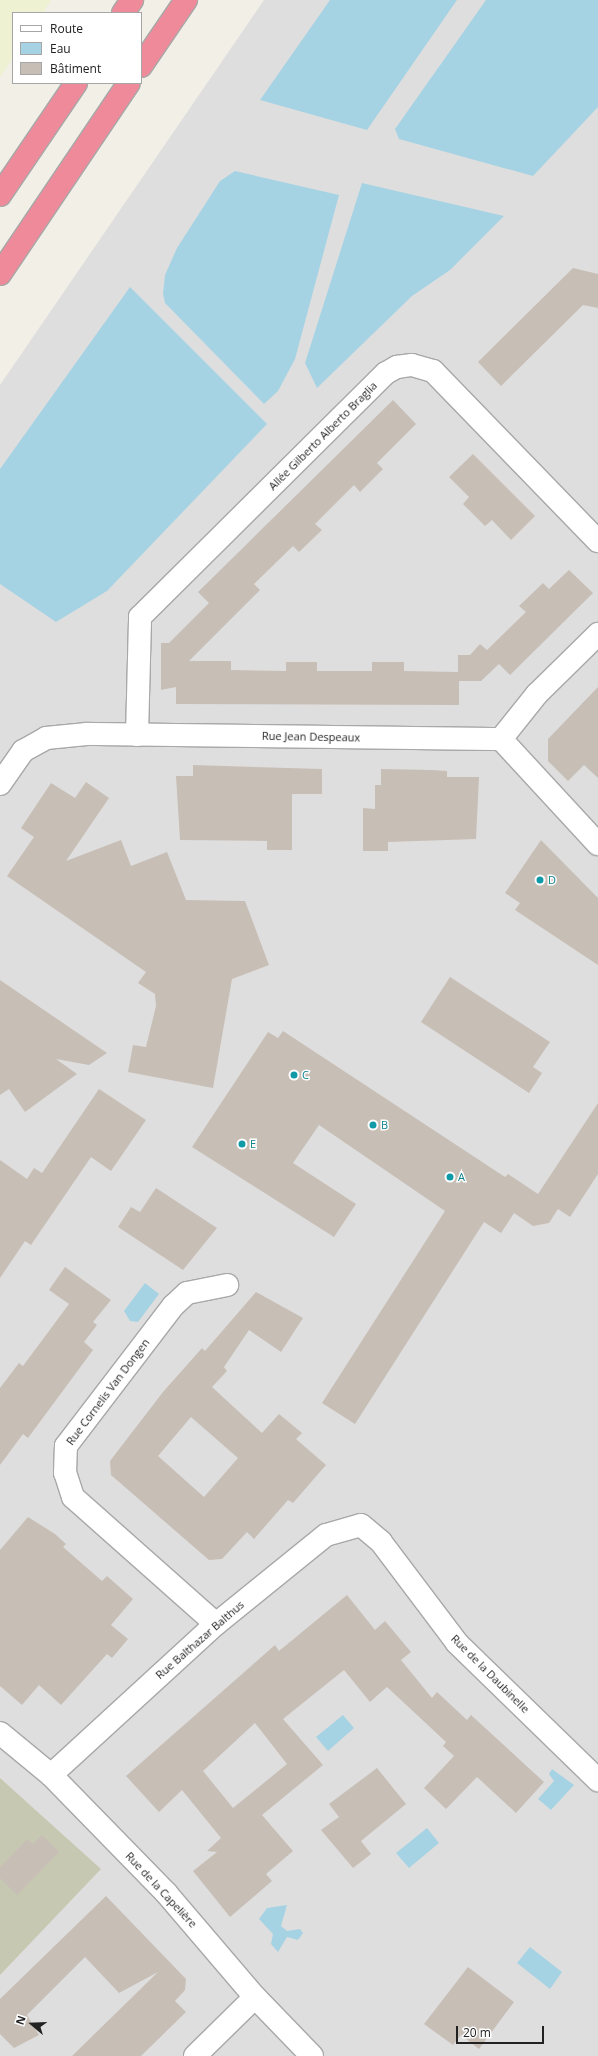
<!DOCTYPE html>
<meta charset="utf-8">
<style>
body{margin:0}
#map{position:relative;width:598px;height:2056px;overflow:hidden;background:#f2efe7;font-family:"Open Sans",sans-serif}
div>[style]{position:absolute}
.residential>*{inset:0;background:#dfdede}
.construction>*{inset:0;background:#c7c8b1}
.farmland>*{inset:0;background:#eef2d2}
.water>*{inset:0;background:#a5d3e3}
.building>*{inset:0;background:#c7beb6}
.roads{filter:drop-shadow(1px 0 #a8a8a8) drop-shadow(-1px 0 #a8a8a8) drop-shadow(0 1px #a8a8a8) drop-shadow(0 -1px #a8a8a8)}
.minor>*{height:22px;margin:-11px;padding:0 11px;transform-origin:11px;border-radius:11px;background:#fff}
.highway>*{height:22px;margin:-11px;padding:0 11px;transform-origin:11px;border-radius:11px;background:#ee8a9a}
.dots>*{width:11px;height:11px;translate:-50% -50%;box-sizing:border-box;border:2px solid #fff;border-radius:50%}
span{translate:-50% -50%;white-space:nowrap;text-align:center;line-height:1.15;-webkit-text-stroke:3px #fff;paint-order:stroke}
.street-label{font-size:11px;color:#212121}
.culture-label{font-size:11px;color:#0d838f}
.left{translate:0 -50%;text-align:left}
.legend{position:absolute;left:12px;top:12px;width:130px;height:72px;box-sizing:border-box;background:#fff;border:1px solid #a6a6a6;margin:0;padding:5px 7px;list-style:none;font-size:12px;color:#212121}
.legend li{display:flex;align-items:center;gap:8px;height:20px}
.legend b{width:20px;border:1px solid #a6a6a6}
.north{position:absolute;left:12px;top:2004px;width:40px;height:40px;-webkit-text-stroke:3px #fff;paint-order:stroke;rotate:289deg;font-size:11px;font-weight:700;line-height:16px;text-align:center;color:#212121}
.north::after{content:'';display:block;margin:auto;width:14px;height:18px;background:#212121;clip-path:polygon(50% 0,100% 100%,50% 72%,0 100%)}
.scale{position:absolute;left:456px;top:2026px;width:88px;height:18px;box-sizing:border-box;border:2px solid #212121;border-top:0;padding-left:5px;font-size:12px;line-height:14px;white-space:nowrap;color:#212121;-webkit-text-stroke:3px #fff;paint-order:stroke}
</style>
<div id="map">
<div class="residential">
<div style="clip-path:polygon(264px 0,598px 0,598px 2056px,0 2056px,0 385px)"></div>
</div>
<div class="construction">
<div style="clip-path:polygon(0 1778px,101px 1869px,0 1975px)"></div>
</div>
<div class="farmland">
<div style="clip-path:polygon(0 0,51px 0,43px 13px,13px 13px,13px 58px,0 77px)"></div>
</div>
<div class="water">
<div style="clip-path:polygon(330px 0,457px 0,367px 130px,260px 100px)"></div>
<div style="clip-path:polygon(486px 0,598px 0,598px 107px,533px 176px,399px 139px,395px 129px)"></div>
<div style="clip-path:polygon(235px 171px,339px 195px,295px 359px,278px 391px,264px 404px,165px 303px,163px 294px,165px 275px,177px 248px,220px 181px)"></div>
<div style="clip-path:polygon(362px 183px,504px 216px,450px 270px,412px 296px,317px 388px,305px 363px)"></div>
<div style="clip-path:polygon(130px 287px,267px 424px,107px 591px,56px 622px,0 584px,0 469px)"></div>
<div style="clip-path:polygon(145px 1283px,159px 1294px,138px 1322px,130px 1321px,124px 1311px)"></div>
<div style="clip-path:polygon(343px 1715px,354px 1728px,328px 1751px,316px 1737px)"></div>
<div style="clip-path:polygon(552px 1769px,574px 1785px,551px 1810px,538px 1799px,554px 1781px,549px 1774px)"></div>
<div style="clip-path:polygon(427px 1828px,439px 1843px,409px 1868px,396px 1853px)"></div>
<div style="clip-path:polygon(287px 1905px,281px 1926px,287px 1931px,300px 1929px,303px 1933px,298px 1940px,287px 1937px,278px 1952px,271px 1944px,273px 1934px,259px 1919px,267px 1908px)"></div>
<div style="clip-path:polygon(530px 1947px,562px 1972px,550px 1989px,517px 1963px)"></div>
</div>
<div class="building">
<div style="clip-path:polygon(573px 268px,598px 274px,598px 308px,583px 305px,501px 386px,478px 362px)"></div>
<div style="clip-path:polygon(393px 400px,416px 424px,377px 463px,383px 469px,360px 492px,354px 485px,315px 524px,322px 530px,299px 552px,293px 546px,254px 584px,260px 590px,189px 661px,231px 661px,231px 670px,286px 671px,286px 662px,317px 662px,317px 671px,372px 671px,372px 662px,404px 662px,404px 671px,458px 672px,458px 655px,470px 655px,480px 644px,487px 650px,526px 612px,519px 606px,543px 583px,549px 589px,569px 570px,593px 593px,510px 675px,499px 664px,481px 681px,459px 681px,459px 705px,176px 704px,176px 687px,161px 690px,161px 643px,169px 643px,209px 603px,198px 592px)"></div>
<div style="clip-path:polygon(473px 454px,535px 516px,511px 540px,492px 520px,485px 526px,463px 504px,469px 497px,449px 477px)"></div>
<div style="clip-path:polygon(598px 687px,598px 778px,584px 765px,568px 781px,548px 761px,548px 739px)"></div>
<div style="clip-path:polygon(193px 765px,322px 769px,322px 794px,292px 794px,292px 850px,267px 850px,267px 841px,180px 840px,176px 776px,193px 776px)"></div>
<div style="clip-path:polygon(381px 769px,431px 770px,447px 771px,447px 777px,479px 777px,476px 839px,388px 842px,388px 851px,363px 851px,363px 808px,375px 809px,375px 785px,381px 785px)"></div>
<div style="clip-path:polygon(86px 782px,109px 798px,66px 861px,121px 840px,131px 866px,167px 852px,186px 900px,245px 901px,269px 965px,232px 979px,213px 1088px,128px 1072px,133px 1045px,146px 1047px,156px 1006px,155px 994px,138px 983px,146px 972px,7px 876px,34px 837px,21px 828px,51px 783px,75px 798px)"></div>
<div style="clip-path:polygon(541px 840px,598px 898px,598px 965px,515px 910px,520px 903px,505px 893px)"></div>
<div style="clip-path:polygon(450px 977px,550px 1042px,533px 1067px,542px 1073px,529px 1093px,421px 1022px)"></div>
<div style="clip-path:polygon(0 980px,107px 1053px,89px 1065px,56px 1059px,77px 1074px,25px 1112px,9px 1089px,0 1095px)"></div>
<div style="clip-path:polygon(283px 1031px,505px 1177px,508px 1174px,538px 1194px,598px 1103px,598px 1174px,570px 1217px,558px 1209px,549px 1223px,533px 1226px,514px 1213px,501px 1233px,484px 1222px,355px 1424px,322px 1403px,445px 1211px,319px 1125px,293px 1163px,356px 1204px,334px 1237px,192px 1147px,268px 1032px,278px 1038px)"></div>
<div style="clip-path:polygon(99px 1089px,146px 1120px,111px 1171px,91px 1157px,31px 1245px,25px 1241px,0 1278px,0 1160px,27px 1179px,34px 1168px,42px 1173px)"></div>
<div style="clip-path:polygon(156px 1188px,217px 1228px,183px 1270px,118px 1227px,131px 1207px,140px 1212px)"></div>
<div style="clip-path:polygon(65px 1267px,111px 1300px,93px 1322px,97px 1325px,84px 1342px,93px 1350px,28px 1438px,23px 1434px,0 1465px,0 1388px,19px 1363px,23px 1366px,69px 1304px,49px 1290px)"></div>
<div style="clip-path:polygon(evenodd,256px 1292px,303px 1318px,281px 1352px,249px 1330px,224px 1367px,227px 1371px,212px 1387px,262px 1433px,279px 1414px,302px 1433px,296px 1439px,326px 1465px,293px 1503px,288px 1500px,254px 1539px,247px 1532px,222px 1559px,209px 1560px,111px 1475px,110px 1461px,163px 1392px,202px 1348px,205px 1351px,256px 1292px,191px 1417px,238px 1458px,204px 1497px,158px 1456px,191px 1417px)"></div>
<div style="clip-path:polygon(28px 1517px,55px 1534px,66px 1544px,63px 1547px,102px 1581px,107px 1576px,133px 1599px,111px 1625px,128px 1639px,112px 1658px,107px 1654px,61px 1705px,39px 1685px,22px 1705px,0 1686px,0 1550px)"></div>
<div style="clip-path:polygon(evenodd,347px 1595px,375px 1630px,385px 1621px,411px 1652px,401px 1660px,432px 1698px,437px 1692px,467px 1720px,471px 1715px,544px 1782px,516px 1813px,477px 1777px,446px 1809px,424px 1788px,454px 1756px,443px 1746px,446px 1742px,387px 1687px,370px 1702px,344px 1670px,283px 1719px,323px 1765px,262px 1815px,293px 1851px,266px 1874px,272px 1881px,230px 1917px,193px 1871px,217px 1852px,207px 1851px,221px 1838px,182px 1790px,159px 1812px,126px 1776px,275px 1645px,279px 1651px,347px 1595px,255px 1723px,287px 1764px,233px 1808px,203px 1771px,255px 1723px)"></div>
<div style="clip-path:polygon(377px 1768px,406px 1804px,361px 1841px,371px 1854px,353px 1868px,321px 1830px,339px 1817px,329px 1804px)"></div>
<div style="clip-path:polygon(42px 1835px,59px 1852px,17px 1895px,0 1878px,0 1867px,27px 1839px,33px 1844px)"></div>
<div style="clip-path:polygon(106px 1896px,186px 1979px,185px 1990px,175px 2001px,186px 2012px,141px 2056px,72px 2056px,158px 1972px,119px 1993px,85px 1957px,27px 2015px,39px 2035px,14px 2048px,0 2034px,0 1999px)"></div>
<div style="clip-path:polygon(468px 1967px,514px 2002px,479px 2049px,461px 2035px,453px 2045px,424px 2024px)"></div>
</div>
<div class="roads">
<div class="minor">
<div style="left:137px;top:735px;width:118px;rotate:-88.5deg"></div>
<div style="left:140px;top:617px;width:346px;rotate:-44.8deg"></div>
<div style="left:386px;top:373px;width:13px;rotate:-29deg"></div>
<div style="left:397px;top:367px;width:15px;rotate:-8deg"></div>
<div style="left:412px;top:365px;width:22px;rotate:16deg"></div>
<div style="left:433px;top:371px;width:237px;rotate:45.9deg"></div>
<div style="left:501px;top:739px;width:58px;rotate:-51.3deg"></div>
<div style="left:537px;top:694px;width:86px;rotate:-44.5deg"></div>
<div style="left:0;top:784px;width:40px;rotate:-55.1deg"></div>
<div style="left:23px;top:751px;width:26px;rotate:-29deg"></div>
<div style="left:46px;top:738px;width:41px;rotate:-5.6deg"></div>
<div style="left:87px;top:734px;width:414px;rotate:0.7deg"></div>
<div style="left:501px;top:739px;width:143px;rotate:47.3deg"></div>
<div style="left:216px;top:1624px;width:191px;rotate:-138.4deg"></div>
<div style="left:73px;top:1497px;width:25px;rotate:-108deg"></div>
<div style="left:65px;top:1473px;width:27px;rotate:-88deg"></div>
<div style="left:66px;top:1446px;width:176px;rotate:-52.6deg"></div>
<div style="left:173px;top:1306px;width:19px;rotate:-43deg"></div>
<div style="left:187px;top:1293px;width:41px;rotate:-11.3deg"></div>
<div style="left:0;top:1733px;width:66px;rotate:39.5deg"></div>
<div style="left:51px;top:1775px;width:166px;rotate:45.7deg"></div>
<div style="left:167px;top:1894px;width:135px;rotate:49.5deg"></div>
<div style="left:255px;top:1997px;width:82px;rotate:46deg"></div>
<div style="left:51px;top:1775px;width:224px;rotate:-42.5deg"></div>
<div style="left:216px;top:1624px;width:141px;rotate:-39deg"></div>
<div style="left:326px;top:1535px;width:36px;rotate:-16deg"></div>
<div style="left:361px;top:1525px;width:26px;rotate:40deg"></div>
<div style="left:381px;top:1542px;width:126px;rotate:53deg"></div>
<div style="left:457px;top:1643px;width:197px;rotate:44.2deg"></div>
<div style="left:195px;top:2056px;width:84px;rotate:-44.5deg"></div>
</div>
<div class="highway">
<div style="left:123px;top:13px;width:16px;rotate:-55deg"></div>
<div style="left:141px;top:66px;width:80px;rotate:-55.7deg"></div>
<div style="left:0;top:195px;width:135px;rotate:-55.8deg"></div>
<div style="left:0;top:274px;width:230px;rotate:-56deg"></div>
</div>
</div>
<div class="dots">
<div style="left:540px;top:880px;background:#0f9aa8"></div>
<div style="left:294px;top:1075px;background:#0f9aa8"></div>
<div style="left:373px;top:1125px;background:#0f9aa8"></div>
<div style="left:242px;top:1144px;background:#0f9aa8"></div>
<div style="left:450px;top:1177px;background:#0f9aa8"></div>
</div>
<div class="street-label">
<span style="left:323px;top:436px;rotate:-45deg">Allée Gilberto Alberto Braglia</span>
<span style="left:311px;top:737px;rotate:1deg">Rue Jean Despeaux</span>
<span style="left:108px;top:1392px;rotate:-53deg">Rue Cornelis Van Dongen</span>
<span style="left:200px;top:1640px;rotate:-41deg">Rue Balthazar Balthus</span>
<span style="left:490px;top:1674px;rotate:45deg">Rue de la Daubinelle</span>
<span style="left:161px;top:1890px;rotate:47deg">Rue de la Capelière</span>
</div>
<div class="culture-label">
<span class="left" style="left:548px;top:880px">D</span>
<span class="left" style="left:302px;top:1075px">C</span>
<span class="left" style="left:381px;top:1125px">B</span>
<span class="left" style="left:250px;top:1144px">E</span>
<span class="left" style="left:458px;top:1177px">A</span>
</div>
<ul class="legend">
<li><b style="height:5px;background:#fff"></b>Route</li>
<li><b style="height:11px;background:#a5d3e3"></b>Eau</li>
<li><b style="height:11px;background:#c7beb6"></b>Bâtiment</li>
</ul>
<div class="north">N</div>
<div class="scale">20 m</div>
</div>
